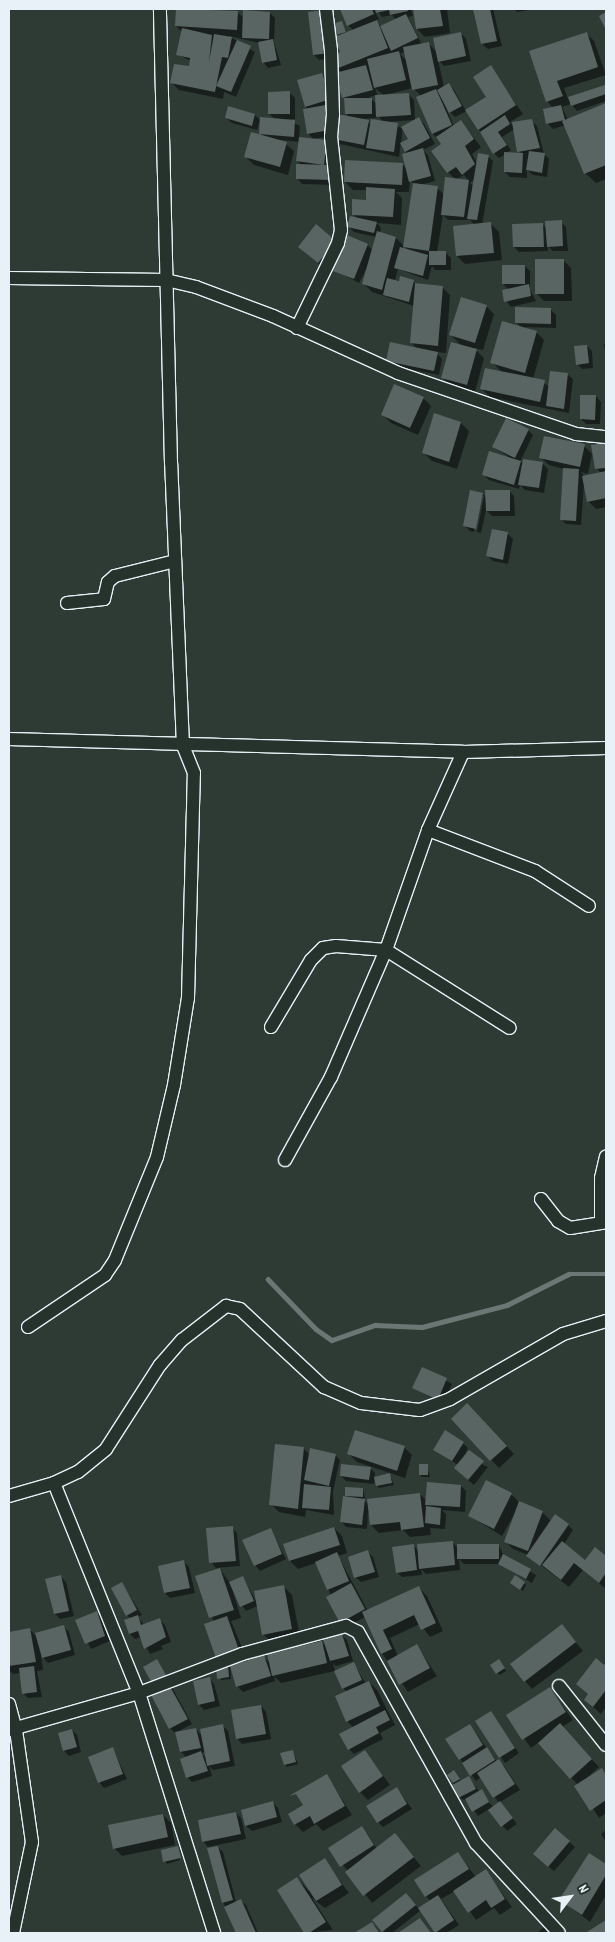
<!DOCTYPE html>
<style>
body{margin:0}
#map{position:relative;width:615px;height:1942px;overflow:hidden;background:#2e3b35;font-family:Dekko,sans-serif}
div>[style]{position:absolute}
.shadow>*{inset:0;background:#0007}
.stream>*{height:4.5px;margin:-2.25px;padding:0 2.25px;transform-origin:2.25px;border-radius:2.25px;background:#6b7775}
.building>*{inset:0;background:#596563}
.roads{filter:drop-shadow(1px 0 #e8f1f8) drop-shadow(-1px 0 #e8f1f8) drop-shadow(0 1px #e8f1f8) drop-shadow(0 -1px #e8f1f8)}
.street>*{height:12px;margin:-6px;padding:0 6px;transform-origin:6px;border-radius:6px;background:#26332d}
span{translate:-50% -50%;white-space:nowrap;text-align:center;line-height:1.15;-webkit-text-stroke:4px #26332d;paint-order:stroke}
.frame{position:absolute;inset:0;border:10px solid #e8f1f8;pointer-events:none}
.north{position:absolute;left:545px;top:1872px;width:50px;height:50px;-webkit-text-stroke:4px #26332d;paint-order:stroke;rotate:59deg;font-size:14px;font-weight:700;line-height:20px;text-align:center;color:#e8f1f8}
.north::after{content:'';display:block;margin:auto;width:18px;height:22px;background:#e8f1f8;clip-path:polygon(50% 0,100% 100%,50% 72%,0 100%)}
</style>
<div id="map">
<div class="shadow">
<div style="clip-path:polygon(177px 9px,237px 12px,244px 18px,270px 13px,275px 18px,274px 42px,281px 65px,268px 68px,263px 62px,259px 43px,229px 36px,255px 52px,236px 97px,224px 92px,223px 99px,179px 90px,171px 82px,189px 68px,191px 61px,177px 54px,182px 32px,176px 26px)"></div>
<div style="clip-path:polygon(evenodd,344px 9px,374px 9px,379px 19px,375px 21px,382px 27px,396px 20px,392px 15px,382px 17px,376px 9px,411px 9px,413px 16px,408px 17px,422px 45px,428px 43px,437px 52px,461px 33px,466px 39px,471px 61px,444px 66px,438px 60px,444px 87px,449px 84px,454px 90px,466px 111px,488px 97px,490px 67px,523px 114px,510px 122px,515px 129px,531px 121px,537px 126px,544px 154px,549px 159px,547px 177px,533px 175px,527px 170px,527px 178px,510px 177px,505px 172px,506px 154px,499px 158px,494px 153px,467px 111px,455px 117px,446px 108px,454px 126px,461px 121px,481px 147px,472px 154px,478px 165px,488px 156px,493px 161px,482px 225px,491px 224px,499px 232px,502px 260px,465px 264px,457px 256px,475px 225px,470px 220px,448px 220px,443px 215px,437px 252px,446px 253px,451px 258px,451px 270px,435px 270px,432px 266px,428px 280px,398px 269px,395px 280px,442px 287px,450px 295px,446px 353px,436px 352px,442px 359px,439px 375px,393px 366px,387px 361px,418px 350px,412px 343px,414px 306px,372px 292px,364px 284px,370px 262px,359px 283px,335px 270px,367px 245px,373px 250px,376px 237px,354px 232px,349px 227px,357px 218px,353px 214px,367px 201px,368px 190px,353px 190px,345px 182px,402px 164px,407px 169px,406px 151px,410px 139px,403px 127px,399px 157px,340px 144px,335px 135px,313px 139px,308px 133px,306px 106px,322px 74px,327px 79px,335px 105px,326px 107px,350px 118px,346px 114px,341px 73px,334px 58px,319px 60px,314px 55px,309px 13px,334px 56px,342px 53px,337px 34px,342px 22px,347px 33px,354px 31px,348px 25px,344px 9px,406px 51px,408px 62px,400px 54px,406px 51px,344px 9px,375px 88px,384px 96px,378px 96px,375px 88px,344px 9px,413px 88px,421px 96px,417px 98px,433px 134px,443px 145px,448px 172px,455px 179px,445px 195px,437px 188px,420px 185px,435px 181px,428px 155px,423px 150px,435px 144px,424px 124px,419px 119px,402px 128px,386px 122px,415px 120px,414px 100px,409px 95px,384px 95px,413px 88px,344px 9px,376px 95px,377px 104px,369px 97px,376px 95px,344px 9px,377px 115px,383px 122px,371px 124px,360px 119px,377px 118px,377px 115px,344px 9px,515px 129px,521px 154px,506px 154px,511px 150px,502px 137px,515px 129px,344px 9px,464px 175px,469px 181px,457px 179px,464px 175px,344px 9px,475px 179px,474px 186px,470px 183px,475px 179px,344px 9px,410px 180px,414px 184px,405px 247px,409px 251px,403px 249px,404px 246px,396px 238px,380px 233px,381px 228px,377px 223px,401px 225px,402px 198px,396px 192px,409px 192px,410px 180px)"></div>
<div style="clip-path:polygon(414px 9px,447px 9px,450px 33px,425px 37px,417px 29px)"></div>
<div style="clip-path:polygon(474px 9px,493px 9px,502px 46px,488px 49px,482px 44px)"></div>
<div style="clip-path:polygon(514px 9px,529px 9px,529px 10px,517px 12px)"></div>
<div style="clip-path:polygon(586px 33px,594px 41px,606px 75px,564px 88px,568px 99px,604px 86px,606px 101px,577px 111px,571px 104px,562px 107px,568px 120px,606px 104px,606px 179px,596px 183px,585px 173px,566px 125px,553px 129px,547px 123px,553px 108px,547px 101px,530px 52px)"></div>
<div style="clip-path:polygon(289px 92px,295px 98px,295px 119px,288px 120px,300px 126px,299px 138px,327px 141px,335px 185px,302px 184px,297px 178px,302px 166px,298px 161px,300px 142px,281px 140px,294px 151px,288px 175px,254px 165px,246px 157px,263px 136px,260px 133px,275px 119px,269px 114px)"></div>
<div style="clip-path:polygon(255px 115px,260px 120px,257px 130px,232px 123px,226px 118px)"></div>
<div style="clip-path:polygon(561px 222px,566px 227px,568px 251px,553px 251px,548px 246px,548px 251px,519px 252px,514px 247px,542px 224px,547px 229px)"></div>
<div style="clip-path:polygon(335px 242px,323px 267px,304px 252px)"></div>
<div style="clip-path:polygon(563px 260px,571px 268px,572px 301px,544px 301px,536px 293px)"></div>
<div style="clip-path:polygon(525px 266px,530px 271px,530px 290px,536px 301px,511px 307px,506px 301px,509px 290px,503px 284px)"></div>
<div style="clip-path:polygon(486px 306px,494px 314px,483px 350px,474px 348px,484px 358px,475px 392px,451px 386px,443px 378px,462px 346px,451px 335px)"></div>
<div style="clip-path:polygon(551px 310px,556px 315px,556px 328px,524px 327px,536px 332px,544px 340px,533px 379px,549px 386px,567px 374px,573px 379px,569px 413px,490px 397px,482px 389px,502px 372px,492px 362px,522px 328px,516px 322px)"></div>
<div style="clip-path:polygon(606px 343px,606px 357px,604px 344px)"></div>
<div style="clip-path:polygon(587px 346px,592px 351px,593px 368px,582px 369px,577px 364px)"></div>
<div style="clip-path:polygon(596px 396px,601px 402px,600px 424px,586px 424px,581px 419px)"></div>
<div style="clip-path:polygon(423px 398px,431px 406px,418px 435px,391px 423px,383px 415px)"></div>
<div style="clip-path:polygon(461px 423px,469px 431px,457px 469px,432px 461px,424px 453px)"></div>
<div style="clip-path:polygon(528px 430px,533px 435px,520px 462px,543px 464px,548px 469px,544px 493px,525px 490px,520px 485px,519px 489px,489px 480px,483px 474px,508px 456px,493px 447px)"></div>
<div style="clip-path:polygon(606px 444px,606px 507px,596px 509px,588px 501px,584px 484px,581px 525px,566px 524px,561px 519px,564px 469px,549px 465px,541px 458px,584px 446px,592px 454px,588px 474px,581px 472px,584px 476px,601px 473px,597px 469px,593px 446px)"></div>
<div style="clip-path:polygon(471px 491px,483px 494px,487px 498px,487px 492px,509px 491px,514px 496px,515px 516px,492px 516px,486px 510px,481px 533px,477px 532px,484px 496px,481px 496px,474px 532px,470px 531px,464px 525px)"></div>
<div style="clip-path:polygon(508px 534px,513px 539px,508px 564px,493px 561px,488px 556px)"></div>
<div style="clip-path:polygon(423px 1368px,452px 1384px,443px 1404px,414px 1388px)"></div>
<div style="clip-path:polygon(475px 1413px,514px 1454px,499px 1468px,452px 1419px)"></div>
<div style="clip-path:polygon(463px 1443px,468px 1448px,464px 1456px,488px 1467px,474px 1485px,460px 1473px,458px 1465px,435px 1450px)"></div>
<div style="clip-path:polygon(404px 1447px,412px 1455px,405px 1478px,357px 1462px,349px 1454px)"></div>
<div style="clip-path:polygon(303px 1448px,310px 1455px,335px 1455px,340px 1460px,333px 1491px,334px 1515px,306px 1510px,305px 1517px,279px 1512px,271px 1504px)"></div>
<div style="clip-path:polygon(427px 1466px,430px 1477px,422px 1477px,420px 1475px)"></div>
<div style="clip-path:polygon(370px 1468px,375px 1473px,374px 1484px,346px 1481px,341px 1476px)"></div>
<div style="clip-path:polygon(390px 1475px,394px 1485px,379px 1488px,377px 1486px)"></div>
<div style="clip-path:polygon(461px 1486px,466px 1491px,465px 1512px,442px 1510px,446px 1514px,445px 1529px,430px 1528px,431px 1535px,410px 1537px,403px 1530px,379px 1533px,371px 1525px,368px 1511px,367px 1529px,346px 1527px,341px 1521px,348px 1498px,346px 1496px,363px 1489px,365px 1498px,362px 1498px,369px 1505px,420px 1494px,427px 1501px)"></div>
<div style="clip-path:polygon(511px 1494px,520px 1503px,542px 1512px,551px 1521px,555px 1516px,568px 1525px,573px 1530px,564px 1544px,585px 1561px,595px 1549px,606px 1558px,606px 1589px,583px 1570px,569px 1587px,528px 1555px,513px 1549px,505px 1541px,516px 1511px,502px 1536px,470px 1516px)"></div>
<div style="clip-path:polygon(232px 1528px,237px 1533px,240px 1566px,216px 1568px,211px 1562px)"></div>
<div style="clip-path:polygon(334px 1528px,342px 1536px,347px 1553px,338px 1556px,368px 1611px,419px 1588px,427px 1596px,443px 1631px,430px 1637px,420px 1624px,390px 1638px,398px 1656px,417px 1646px,437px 1676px,408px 1692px,382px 1653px,365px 1617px,346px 1627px,316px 1563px,298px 1569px,290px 1561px,285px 1544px)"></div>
<div style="clip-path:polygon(270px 1529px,286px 1559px,260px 1571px,255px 1565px)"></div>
<div style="clip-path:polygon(452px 1542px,458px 1548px,499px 1546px,504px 1556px,536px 1575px,532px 1583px,500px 1564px,464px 1564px,459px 1559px,460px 1570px,426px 1574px,421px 1569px,422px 1575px,402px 1577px,397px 1572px,413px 1545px,419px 1551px)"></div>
<div style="clip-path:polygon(368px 1552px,373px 1557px,379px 1577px,361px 1582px,355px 1577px)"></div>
<div style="clip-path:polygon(184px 1562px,189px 1567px,195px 1593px,170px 1598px,165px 1593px)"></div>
<div style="clip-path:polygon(220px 1569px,230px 1583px,243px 1578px,256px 1601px,284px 1587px,292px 1595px,300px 1637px,271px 1642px,263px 1634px,258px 1606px,246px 1611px,233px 1592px,241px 1618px,231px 1621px,248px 1662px,264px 1657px,270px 1663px,322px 1642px,327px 1647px,342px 1635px,347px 1640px,353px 1661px,336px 1666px,333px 1663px,335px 1671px,281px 1683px,274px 1676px,275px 1681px,243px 1692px,238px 1687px,230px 1664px,231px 1679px,221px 1680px,214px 1622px,197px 1577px)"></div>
<div style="clip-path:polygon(60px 1576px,66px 1582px,74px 1616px,60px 1619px,55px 1614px,47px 1580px)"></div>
<div style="clip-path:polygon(524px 1583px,526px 1585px,523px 1591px,514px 1585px)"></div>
<div style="clip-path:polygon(122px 1584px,142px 1615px,138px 1617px,144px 1625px,160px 1620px,165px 1625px,171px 1642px,161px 1646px,163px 1649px,150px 1654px,141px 1637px,135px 1639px,130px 1634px,131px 1619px,127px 1615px)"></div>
<div style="clip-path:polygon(97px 1613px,102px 1618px,110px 1641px,91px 1649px,77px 1621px)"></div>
<div style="clip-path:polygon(562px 1626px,583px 1651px,532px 1689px,525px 1681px)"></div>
<div style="clip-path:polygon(64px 1627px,69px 1632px,75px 1655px,48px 1663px,41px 1655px,43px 1670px,37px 1671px,42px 1697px,28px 1698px,23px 1693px,21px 1673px,13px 1674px,9px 1670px,9px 1633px,30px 1630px,35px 1635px)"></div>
<div style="clip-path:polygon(157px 1660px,192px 1724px,175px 1733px,170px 1728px)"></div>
<div style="clip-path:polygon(501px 1663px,506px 1671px,500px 1675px,497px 1673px)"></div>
<div style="clip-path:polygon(354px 1664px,366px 1684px,369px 1682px,377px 1690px,395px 1725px,380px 1733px,383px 1739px,354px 1754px,349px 1749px,354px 1728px,347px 1721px,347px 1692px,343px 1688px)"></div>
<div style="clip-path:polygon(606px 1664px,606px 1707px,601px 1714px,585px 1700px)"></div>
<div style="clip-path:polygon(209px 1678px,214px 1684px,220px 1706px,204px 1710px,199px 1705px)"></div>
<div style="clip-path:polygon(550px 1689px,573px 1720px,562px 1727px,599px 1767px,588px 1777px,602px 1770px,606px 1774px,606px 1813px,599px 1818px,578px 1785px,539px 1742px,531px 1748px,508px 1716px)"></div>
<div style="clip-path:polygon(261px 1706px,266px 1712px,271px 1739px,242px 1744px,237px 1738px)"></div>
<div style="clip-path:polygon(491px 1713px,519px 1753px,505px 1763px,477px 1722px)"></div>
<div style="clip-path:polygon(470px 1725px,497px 1762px,504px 1766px,520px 1790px,500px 1802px,517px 1824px,507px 1831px,489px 1809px,478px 1816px,467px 1801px,460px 1798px,449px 1775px,456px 1774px,461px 1782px,468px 1778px,493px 1807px,499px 1803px,481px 1777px,476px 1781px,460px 1759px)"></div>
<div style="clip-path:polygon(evenodd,223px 1726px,228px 1731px,235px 1766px,213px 1770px,209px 1766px,212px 1776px,192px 1782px,187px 1777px,187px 1758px,181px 1752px,196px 1729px,202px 1736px,223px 1726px,206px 1752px,207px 1759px,201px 1753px,206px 1752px)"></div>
<div style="clip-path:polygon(72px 1730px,77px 1735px,81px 1752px,69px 1756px,64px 1751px)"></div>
<div style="clip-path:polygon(113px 1749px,127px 1779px,104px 1788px,99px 1782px)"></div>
<div style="clip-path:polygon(293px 1751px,298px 1764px,287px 1767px,285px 1764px)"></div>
<div style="clip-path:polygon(365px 1751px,390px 1785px,368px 1800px,360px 1792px)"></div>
<div style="clip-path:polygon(327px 1776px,352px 1815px,323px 1831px,316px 1824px,303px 1832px,295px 1824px)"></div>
<div style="clip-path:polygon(397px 1788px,412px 1809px,383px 1827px,378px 1822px)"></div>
<div style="clip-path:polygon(273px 1803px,278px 1808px,282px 1822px,252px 1831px,246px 1826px)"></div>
<div style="clip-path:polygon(236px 1813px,241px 1818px,246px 1839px,208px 1847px,203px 1841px)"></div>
<div style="clip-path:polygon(163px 1815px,171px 1823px,175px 1845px,122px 1856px,114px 1848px)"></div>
<div style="clip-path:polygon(555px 1830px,575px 1847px,554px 1871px,539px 1859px)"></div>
<div style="clip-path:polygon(606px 1830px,606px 1842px,601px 1834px)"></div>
<div style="clip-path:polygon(367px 1833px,377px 1849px,395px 1835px,421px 1866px,372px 1903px,330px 1848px)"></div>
<div style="clip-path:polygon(218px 1847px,223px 1852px,236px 1902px,240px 1900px,246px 1905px,258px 1933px,237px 1933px,223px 1902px)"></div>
<div style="clip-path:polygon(177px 1848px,180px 1860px,167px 1864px,165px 1861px)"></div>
<div style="clip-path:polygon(458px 1854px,476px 1877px,486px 1871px,512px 1907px,500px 1915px,494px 1908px,476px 1920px,455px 1891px,441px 1899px,459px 1925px,446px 1933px,437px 1933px,421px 1910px,392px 1933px,385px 1933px,383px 1931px,411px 1900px,419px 1909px,431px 1902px,426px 1896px)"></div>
<div style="clip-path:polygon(589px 1854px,606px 1865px,606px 1895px,590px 1922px,561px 1900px)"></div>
<div style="clip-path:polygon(324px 1860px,349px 1893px,325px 1908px,312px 1898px,333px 1930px,306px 1933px,278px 1891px,297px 1878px,309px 1891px)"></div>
<div style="clip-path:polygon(548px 1924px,557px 1933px,537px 1933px)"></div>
</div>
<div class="stream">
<div style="left:268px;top:1279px;width:69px;rotate:46.2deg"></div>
<div style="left:316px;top:1329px;width:19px;rotate:35deg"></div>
<div style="left:332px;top:1340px;width:46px;rotate:-19.2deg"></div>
<div style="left:375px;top:1325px;width:47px;rotate:2.4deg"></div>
<div style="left:422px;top:1327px;width:88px;rotate:-14.5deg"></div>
<div style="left:507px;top:1305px;width:69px;rotate:-26.6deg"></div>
<div style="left:569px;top:1274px;width:37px"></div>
</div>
<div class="building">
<div style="clip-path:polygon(176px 9px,238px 11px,237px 30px,175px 26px)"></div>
<div style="clip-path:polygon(340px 9px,372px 9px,374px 14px,347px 26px)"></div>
<div style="clip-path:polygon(375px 9px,408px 9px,408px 11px,390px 15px,389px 10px,376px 13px)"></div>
<div style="clip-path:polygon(413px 9px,440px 9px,443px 26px,416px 29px)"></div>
<div style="clip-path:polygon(473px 9px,490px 9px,497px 41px,481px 44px)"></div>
<div style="clip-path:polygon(243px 10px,270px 12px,269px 39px,242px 38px)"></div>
<div style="clip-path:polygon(325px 10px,330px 53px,313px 55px,308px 12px)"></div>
<div style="clip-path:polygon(606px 12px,606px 30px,599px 16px)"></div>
<div style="clip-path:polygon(406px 14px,418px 38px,391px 51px,380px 26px)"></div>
<div style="clip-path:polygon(377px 20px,388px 48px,336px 69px,334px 55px,340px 52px,334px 37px)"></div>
<div style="clip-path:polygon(342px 21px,346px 32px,336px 35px,332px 24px)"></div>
<div style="clip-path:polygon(182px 28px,212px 35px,209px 62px,214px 34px,232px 37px,228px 58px,222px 57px,215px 92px,170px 83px,174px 64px,189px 66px,190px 58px,176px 55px)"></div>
<div style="clip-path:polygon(461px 32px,466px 56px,438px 62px,433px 38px)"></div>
<div style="clip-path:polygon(587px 32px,598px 67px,557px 81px,563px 96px,546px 102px,529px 51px)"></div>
<div style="clip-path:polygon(273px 39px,277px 60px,262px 63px,258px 42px)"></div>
<div style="clip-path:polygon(237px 40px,251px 46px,231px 92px,216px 86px)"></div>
<div style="clip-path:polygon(429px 42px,438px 85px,412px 90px,403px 47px)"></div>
<div style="clip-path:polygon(399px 51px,406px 80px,374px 88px,367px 59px)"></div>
<div style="clip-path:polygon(366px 65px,373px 90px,342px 98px,335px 73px)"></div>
<div style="clip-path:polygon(491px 65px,516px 105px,478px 130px,465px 110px,486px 97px,473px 77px)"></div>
<div style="clip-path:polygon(322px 73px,331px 99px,305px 107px,297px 80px)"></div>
<div style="clip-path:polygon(449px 83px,462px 106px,449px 113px,437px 90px)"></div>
<div style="clip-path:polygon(605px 85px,606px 94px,571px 106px,568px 97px)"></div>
<div style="clip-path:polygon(436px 89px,452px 125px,432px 134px,416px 97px)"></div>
<div style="clip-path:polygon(290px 91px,290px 114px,268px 114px,268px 92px)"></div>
<div style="clip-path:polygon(409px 93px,411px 115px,376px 117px,375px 95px)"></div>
<div style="clip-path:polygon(344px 98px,372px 98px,372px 114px,345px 114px)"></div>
<div style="clip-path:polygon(606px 103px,606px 165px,584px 174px,562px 121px)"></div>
<div style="clip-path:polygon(326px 105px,330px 130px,307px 134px,303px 109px)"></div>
<div style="clip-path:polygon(561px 105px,565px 120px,546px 124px,543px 109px)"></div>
<div style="clip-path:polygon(228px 106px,255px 114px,252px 126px,225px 118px)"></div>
<div style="clip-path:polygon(338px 114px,369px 120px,364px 145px,333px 139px)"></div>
<div style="clip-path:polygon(505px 115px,510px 124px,498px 132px,507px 145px,493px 154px,480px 132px)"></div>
<div style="clip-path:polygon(260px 117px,295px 120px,294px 137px,259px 134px)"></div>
<div style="clip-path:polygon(419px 117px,430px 138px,405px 152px,400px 143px,408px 139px,401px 127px)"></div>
<div style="clip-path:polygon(371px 119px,398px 123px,394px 152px,366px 148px)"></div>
<div style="clip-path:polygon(532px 119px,540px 148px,517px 152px,512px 122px)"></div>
<div style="clip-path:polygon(461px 120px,474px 139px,465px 146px,475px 164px,462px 175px,456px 167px,447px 173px,431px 151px,441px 144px,436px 137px)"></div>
<div style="clip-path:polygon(251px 132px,287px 142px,280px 167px,244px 157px)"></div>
<div style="clip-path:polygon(299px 137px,327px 140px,324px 165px,296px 161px)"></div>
<div style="clip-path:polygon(423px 148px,431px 176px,409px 182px,402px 154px)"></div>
<div style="clip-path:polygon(529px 151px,545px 153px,542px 173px,526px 170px)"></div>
<div style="clip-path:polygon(504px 152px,523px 153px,522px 173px,504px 172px)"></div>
<div style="clip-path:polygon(478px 153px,489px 155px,477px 220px,467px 219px)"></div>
<div style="clip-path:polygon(345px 160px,403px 163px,402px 185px,344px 182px)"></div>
<div style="clip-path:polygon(296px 164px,331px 165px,331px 180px,296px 179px)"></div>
<div style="clip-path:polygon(445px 177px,469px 180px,464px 217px,441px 215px)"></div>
<div style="clip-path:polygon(413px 183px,438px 186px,429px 251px,403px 247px)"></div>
<div style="clip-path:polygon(366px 187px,395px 189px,393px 217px,352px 215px,352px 199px,366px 200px)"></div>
<div style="clip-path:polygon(350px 216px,377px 222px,374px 233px,347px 227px)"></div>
<div style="clip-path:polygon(562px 220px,563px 246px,547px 247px,545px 221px)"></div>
<div style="clip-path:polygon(491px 222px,494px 253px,456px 256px,453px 226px)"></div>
<div style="clip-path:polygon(543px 223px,544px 247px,513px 247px,512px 224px)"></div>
<div style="clip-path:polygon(316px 224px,336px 241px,318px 263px,298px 247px)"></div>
<div style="clip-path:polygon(377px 231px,396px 237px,382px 290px,362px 284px)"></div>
<div style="clip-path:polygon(347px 235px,368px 244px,354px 279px,333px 271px)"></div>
<div style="clip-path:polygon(400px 247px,428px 255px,423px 276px,394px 268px)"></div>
<div style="clip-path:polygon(429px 251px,446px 251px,446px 265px,429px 265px)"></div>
<div style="clip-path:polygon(535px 259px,564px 259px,564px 294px,535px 294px)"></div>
<div style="clip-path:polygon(502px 265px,525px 265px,525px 284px,502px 284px)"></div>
<div style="clip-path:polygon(400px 276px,414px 280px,409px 302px,383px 295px,387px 278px,399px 281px)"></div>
<div style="clip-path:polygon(415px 283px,443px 286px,438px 346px,410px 343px)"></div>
<div style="clip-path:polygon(529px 284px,531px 296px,504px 302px,502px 290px)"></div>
<div style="clip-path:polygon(461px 297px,487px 305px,475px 343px,449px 335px)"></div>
<div style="clip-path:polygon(515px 307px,551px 308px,551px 324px,515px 323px)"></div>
<div style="clip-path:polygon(502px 321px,537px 331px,525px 373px,490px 363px)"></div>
<div style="clip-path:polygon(390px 342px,438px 352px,434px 371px,386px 361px)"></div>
<div style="clip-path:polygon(451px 342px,477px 349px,467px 385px,441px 378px)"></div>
<div style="clip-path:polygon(587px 345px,589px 363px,576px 365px,574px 346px)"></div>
<div style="clip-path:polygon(485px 368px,545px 380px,540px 402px,480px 389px)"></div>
<div style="clip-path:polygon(550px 371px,568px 373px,564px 409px,546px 406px)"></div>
<div style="clip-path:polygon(394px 384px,424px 397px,410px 428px,381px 415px)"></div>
<div style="clip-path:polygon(580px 395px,596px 395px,595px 420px,580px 419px)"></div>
<div style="clip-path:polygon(434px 413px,461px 422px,449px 462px,422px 453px)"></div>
<div style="clip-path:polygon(506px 418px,529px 429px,515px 458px,492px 447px)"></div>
<div style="clip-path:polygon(544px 436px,585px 444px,580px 467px,539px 458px)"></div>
<div style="clip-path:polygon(606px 443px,606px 468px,595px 469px,591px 445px)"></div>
<div style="clip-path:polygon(489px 451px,521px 461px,514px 485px,482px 475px)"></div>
<div style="clip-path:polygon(523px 459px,543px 462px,539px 488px,518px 485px)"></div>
<div style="clip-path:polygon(563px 468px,579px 469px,576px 521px,560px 520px)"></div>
<div style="clip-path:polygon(606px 471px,606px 498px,587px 502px,582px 476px)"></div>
<div style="clip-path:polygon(470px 490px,483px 493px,476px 529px,463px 526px)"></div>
<div style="clip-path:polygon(485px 490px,510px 490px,510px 511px,486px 511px)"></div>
<div style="clip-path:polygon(492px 529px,508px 532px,503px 560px,486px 556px)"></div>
<div style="clip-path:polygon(422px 1367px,447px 1378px,438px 1400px,412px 1388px)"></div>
<div style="clip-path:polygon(467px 1403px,507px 1446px,490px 1461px,451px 1419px)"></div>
<div style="clip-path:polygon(355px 1430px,405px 1446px,397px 1471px,347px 1454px)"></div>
<div style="clip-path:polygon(445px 1430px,464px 1442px,452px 1461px,433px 1450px)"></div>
<div style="clip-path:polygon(275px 1444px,304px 1447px,298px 1509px,269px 1505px)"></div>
<div style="clip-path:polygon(310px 1448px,336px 1454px,329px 1486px,304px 1480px)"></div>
<div style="clip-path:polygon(469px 1450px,484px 1461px,468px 1480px,454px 1468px)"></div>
<div style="clip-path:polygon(341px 1464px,371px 1467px,369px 1480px,340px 1476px)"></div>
<div style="clip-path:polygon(419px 1464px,428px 1464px,428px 1475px,419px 1475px)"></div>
<div style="clip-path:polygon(390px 1473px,392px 1483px,376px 1486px,374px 1477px)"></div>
<div style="clip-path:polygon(486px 1480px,512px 1493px,494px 1529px,468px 1516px)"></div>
<div style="clip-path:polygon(427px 1482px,461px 1485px,460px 1507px,425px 1505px)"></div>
<div style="clip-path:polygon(304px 1484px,331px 1487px,329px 1510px,302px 1508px)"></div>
<div style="clip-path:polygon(345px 1487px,363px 1488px,363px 1497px,345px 1496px)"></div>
<div style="clip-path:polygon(420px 1493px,424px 1527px,401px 1530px,400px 1522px,370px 1525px,367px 1499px)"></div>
<div style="clip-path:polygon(343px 1496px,365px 1499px,362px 1525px,340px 1522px)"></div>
<div style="clip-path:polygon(519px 1501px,543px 1511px,528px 1551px,504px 1542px)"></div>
<div style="clip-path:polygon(426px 1506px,441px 1508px,440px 1525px,425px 1523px)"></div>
<div style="clip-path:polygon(555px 1514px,569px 1524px,540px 1566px,526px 1556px)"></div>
<div style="clip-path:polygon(233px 1526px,236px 1561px,209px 1563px,206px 1528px)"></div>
<div style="clip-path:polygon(334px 1527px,340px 1545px,289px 1561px,283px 1544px)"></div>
<div style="clip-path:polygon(271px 1528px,282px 1554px,254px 1566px,242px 1540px)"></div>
<div style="clip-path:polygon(453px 1541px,455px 1565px,419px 1569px,417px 1544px)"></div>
<div style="clip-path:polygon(562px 1541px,585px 1560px,595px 1547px,606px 1556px,606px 1573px,599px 1583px,574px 1563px,561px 1580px,542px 1565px)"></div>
<div style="clip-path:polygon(414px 1544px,417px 1570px,396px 1573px,392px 1547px)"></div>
<div style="clip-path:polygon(457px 1544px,499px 1544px,499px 1559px,457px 1559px)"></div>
<div style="clip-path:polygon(368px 1550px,375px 1572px,354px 1578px,348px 1557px)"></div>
<div style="clip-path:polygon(337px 1552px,349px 1581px,327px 1590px,315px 1562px)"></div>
<div style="clip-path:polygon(503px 1554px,531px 1569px,526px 1579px,498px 1564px)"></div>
<div style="clip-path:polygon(184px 1560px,190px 1588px,164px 1593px,158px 1566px)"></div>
<div style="clip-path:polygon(220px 1568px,234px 1610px,209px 1618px,195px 1576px)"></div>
<div style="clip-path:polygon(61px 1575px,69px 1611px,54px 1614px,45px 1579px)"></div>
<div style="clip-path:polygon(515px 1575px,525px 1582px,520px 1590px,510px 1583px)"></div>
<div style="clip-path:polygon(243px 1576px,254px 1601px,240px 1607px,229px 1582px)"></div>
<div style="clip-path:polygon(122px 1582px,137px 1610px,126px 1616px,111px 1588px)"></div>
<div style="clip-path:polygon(351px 1583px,365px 1609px,340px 1623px,326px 1597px)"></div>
<div style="clip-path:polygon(284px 1585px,292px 1629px,262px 1635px,254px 1591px)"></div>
<div style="clip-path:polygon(419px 1586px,436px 1623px,421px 1630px,414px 1615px,383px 1630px,392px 1649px,381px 1654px,362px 1612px)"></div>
<div style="clip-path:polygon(97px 1611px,105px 1636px,85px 1644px,75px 1620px)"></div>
<div style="clip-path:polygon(138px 1615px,141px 1625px,160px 1618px,166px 1637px,144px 1649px,138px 1631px,129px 1634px,124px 1620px)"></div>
<div style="clip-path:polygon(227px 1616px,240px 1653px,217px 1661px,204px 1624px)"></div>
<div style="clip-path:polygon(562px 1624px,576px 1642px,524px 1682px,510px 1664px)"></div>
<div style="clip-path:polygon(64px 1625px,71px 1650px,42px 1658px,35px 1633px)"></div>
<div style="clip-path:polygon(30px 1628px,36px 1662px,9px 1666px,9px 1632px)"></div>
<div style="clip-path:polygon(342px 1634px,349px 1656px,330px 1661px,323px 1639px)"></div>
<div style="clip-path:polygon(322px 1641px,327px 1663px,272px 1676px,267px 1653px)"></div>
<div style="clip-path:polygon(417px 1644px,430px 1668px,399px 1685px,387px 1661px)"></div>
<div style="clip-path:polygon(264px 1655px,271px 1676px,236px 1687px,230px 1666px)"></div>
<div style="clip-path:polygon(596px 1658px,604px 1665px,606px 1662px,606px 1690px,593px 1707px,584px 1700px,588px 1694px,576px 1684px)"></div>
<div style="clip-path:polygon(157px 1659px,167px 1677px,153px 1685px,143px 1667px)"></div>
<div style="clip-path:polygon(499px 1659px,505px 1668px,496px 1674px,490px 1665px)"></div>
<div style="clip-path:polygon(354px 1662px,362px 1680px,342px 1689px,334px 1671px)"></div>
<div style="clip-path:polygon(228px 1665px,229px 1677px,217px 1679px,216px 1666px)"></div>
<div style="clip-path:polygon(34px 1666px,37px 1692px,22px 1694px,19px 1668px)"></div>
<div style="clip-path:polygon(210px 1677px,215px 1701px,198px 1705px,193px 1681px)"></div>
<div style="clip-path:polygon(369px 1681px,380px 1706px,346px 1722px,335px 1696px)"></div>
<div style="clip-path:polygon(168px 1683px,188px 1719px,169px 1729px,150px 1693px)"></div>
<div style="clip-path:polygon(550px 1687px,566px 1712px,522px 1740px,506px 1715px)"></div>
<div style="clip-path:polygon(261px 1705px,266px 1734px,236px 1739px,231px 1710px)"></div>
<div style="clip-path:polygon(385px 1710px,390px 1720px,376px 1727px,379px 1733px,348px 1750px,339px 1734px)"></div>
<div style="clip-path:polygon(491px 1711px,515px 1748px,499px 1758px,475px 1721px)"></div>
<div style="clip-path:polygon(560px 1723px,592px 1759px,570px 1779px,538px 1743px)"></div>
<div style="clip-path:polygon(223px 1724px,230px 1761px,207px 1766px,200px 1729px)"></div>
<div style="clip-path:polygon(470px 1724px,483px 1745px,459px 1760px,445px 1739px)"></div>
<div style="clip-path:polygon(196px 1728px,201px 1748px,180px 1752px,175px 1732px)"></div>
<div style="clip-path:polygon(72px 1729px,77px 1747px,63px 1751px,58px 1733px)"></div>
<div style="clip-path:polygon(113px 1747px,123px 1774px,98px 1783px,88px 1757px)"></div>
<div style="clip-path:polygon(487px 1747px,495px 1760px,470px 1776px,462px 1763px)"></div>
<div style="clip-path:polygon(293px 1750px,296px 1762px,284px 1765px,280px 1753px)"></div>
<div style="clip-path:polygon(365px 1750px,383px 1776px,359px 1793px,341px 1766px)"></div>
<div style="clip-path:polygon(201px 1751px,208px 1771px,186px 1778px,180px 1759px)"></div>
<div style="clip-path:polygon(499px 1759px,515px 1784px,493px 1798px,477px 1773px)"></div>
<div style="clip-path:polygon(602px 1768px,606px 1775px,606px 1800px,590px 1811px,574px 1786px)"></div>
<div style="clip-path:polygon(454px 1770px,460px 1779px,453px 1783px,447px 1775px)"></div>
<div style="clip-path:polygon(327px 1774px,345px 1806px,314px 1824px,310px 1816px,294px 1825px,288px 1814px,303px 1805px,296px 1794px,289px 1796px)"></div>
<div style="clip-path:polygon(469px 1776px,476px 1789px,458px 1798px,452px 1785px)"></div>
<div style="clip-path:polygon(397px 1787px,407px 1804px,377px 1823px,366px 1806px)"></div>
<div style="clip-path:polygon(482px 1789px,489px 1802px,472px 1812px,465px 1799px)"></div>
<div style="clip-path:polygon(273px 1801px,277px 1817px,245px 1826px,241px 1810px)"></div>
<div style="clip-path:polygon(500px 1801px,513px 1818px,501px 1827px,488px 1810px)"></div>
<div style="clip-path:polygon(236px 1812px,241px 1834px,202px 1842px,198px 1820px)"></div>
<div style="clip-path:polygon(163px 1814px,168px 1837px,113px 1849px,108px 1825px)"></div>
<div style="clip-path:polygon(362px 1826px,374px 1845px,340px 1867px,328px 1848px)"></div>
<div style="clip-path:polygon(555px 1828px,570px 1841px,548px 1867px,533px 1854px)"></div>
<div style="clip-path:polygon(395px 1833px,414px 1857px,363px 1896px,345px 1872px)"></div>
<div style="clip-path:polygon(178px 1846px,181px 1858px,163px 1862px,161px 1850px)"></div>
<div style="clip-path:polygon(218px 1846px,233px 1900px,222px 1903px,207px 1848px)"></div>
<div style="clip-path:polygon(458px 1852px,469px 1869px,425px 1897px,414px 1880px)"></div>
<div style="clip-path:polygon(589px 1853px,606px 1864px,606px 1875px,582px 1915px,559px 1900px)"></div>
<div style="clip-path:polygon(325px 1858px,342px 1885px,316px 1901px,299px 1875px)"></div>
<div style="clip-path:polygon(486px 1869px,505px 1899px,491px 1908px,486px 1900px,468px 1913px,453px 1891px)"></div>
<div style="clip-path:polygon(297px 1877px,326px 1922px,309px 1933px,304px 1933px,277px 1890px)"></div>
<div style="clip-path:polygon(406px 1893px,416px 1905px,382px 1932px,372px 1920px)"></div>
<div style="clip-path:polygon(438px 1895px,454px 1920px,435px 1933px,418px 1908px)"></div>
<div style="clip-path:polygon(241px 1899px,256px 1933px,236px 1933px,224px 1907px)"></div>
<div style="clip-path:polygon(420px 1918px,431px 1933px,398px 1933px)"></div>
<div style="clip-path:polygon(606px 1920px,606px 1933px,587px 1933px,587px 1932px)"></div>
<div style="clip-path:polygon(372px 1922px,379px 1933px,354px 1933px)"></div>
</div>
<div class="roads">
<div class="street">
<div style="left:9px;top:278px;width:157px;rotate:0.7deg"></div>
<div style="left:166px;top:280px;width:31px;rotate:13deg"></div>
<div style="left:196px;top:287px;width:82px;rotate:20.6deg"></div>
<div style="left:273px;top:316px;width:137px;rotate:24.5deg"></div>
<div style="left:398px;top:373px;width:188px;rotate:18.9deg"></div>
<div style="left:576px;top:434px;width:30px;rotate:6deg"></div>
<div style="left:297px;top:328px;width:94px;rotate:-64.2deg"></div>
<div style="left:338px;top:243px;width:13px;rotate:-77deg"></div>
<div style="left:341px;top:230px;width:94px;rotate:-96.1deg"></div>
<div style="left:331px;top:137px;width:22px;rotate:-85deg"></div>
<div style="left:333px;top:115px;width:65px;rotate:-91.8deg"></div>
<div style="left:331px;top:50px;width:41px;rotate:-97deg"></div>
<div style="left:67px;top:603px;width:37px;rotate:-6deg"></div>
<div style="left:104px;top:599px;width:17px;rotate:-77deg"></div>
<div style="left:108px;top:582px;width:9px;rotate:-41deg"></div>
<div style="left:115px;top:576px;width:62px;rotate:-14deg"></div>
<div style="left:9px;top:739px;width:454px;rotate:1.6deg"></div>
<div style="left:463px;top:752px;width:143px;rotate:-1.6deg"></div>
<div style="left:428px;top:830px;width:115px;rotate:21deg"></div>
<div style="left:535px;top:871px;width:64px;rotate:32.9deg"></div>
<div style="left:271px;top:1027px;width:78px;rotate:-59.2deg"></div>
<div style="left:311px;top:960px;width:17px;rotate:-45deg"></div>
<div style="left:323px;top:948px;width:13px;rotate:-9deg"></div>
<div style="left:336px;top:946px;width:50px;rotate:4.6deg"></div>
<div style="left:386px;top:950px;width:146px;rotate:32.2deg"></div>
<div style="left:285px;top:1160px;width:95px;rotate:-61deg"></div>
<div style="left:331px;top:1077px;width:138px;rotate:-66.6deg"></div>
<div style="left:386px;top:950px;width:127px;rotate:-70.7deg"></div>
<div style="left:428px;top:830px;width:85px;rotate:-65.8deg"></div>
<div style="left:541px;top:1199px;width:28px;rotate:52deg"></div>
<div style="left:558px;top:1221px;width:14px;rotate:30deg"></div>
<div style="left:570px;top:1228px;width:36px;rotate:-9deg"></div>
<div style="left:601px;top:1223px;width:45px;rotate:-90deg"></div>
<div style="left:601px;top:1178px;width:22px;rotate:-77deg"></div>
<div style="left:28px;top:1327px;width:93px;rotate:-34deg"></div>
<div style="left:105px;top:1275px;width:18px;rotate:-56deg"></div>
<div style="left:115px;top:1260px;width:111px;rotate:-67.8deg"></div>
<div style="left:157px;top:1157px;width:74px;rotate:-76.7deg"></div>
<div style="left:174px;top:1085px;width:88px;rotate:-80.9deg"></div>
<div style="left:188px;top:998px;width:225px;rotate:-88.5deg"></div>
<div style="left:194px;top:773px;width:29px;rotate:-112deg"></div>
<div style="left:183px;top:746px;width:283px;rotate:-92.4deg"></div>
<div style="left:171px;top:463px;width:454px;rotate:-91.4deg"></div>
<div style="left:54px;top:1483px;width:227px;rotate:68deg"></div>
<div style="left:139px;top:1693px;width:251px;rotate:72.6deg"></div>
<div style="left:9px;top:1496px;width:47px;rotate:-16.1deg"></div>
<div style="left:54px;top:1483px;width:26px;rotate:-25deg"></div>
<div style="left:78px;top:1472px;width:36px;rotate:-39deg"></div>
<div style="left:106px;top:1449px;width:100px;rotate:-57.3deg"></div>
<div style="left:160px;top:1365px;width:33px;rotate:-49deg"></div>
<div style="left:182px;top:1340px;width:56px;rotate:-37.7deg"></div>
<div style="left:226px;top:1306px;width:14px;rotate:12deg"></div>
<div style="left:240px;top:1309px;width:115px;rotate:42.9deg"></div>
<div style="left:324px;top:1387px;width:40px;rotate:23.4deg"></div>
<div style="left:361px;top:1403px;width:59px;rotate:6.8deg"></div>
<div style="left:420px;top:1410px;width:32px;rotate:-20deg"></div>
<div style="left:450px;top:1399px;width:130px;rotate:-29.9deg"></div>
<div style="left:563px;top:1334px;width:45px;rotate:-16.8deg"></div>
<div style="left:559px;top:1686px;width:75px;rotate:51.5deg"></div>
<div style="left:9px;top:1704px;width:27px;rotate:75deg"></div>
<div style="left:16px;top:1730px;width:113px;rotate:81.9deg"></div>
<div style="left:32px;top:1842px;width:93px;rotate:101.8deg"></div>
<div style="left:9px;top:1730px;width:135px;rotate:-15.9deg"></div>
<div style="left:139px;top:1693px;width:110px;rotate:-20.7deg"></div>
<div style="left:242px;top:1654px;width:108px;rotate:-15.1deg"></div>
<div style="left:346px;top:1626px;width:13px;rotate:27deg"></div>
<div style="left:358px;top:1632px;width:242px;rotate:60.8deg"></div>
<div style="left:476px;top:1843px;width:122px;rotate:47.3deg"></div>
</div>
</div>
<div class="frame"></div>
<div class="north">N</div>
</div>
